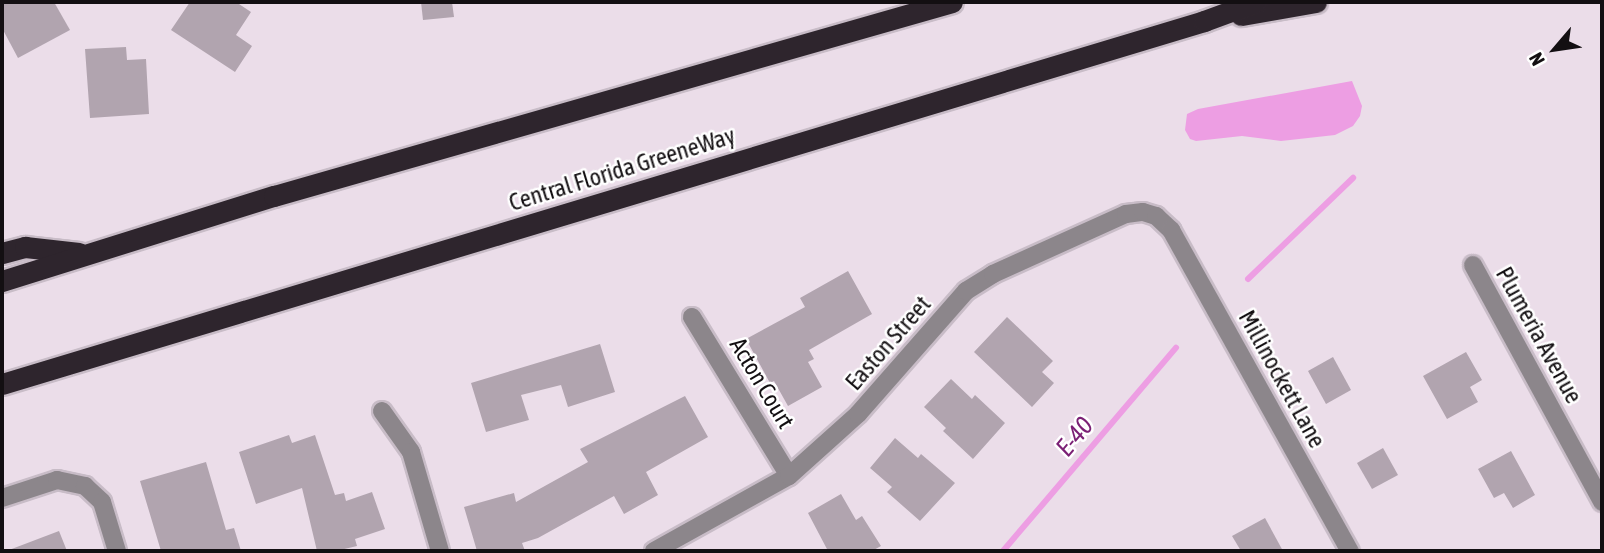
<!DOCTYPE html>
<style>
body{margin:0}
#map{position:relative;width:1604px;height:553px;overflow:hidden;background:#ebdde9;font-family:"Asap Condensed",sans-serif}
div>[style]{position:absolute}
.water>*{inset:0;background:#ed9ee3}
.stream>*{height:6px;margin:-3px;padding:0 3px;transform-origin:3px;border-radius:3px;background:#ed9ee3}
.building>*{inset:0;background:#b1a4af}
.roads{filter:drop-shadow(2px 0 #c8bcc7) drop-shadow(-2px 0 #c8bcc7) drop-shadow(0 2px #c8bcc7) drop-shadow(0 -2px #c8bcc7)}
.minor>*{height:18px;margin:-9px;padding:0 9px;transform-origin:9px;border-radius:9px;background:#8c868b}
.tertiary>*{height:18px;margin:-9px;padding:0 9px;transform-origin:9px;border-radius:9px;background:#8c868b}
.motorway>*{height:21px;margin:-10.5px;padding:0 10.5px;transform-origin:10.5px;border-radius:10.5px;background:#2e252d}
span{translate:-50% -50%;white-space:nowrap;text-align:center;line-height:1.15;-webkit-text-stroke:5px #fff;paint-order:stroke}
.street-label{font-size:24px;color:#130f12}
.water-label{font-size:26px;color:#7b2075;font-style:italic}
.frame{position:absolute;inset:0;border:4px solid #130f12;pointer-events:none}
.north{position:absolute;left:1520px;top:14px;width:70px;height:70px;-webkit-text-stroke:5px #fff;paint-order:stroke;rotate:241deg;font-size:19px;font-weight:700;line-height:28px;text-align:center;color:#130f12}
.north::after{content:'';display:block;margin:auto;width:24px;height:32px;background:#130f12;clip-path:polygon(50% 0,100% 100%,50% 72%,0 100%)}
</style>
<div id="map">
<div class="water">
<div style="clip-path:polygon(1352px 81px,1362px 106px,1360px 116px,1353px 126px,1335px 135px,1281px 141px,1242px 136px,1196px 141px,1190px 139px,1185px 130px,1187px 114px,1198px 109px)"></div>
</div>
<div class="stream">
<div style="left:1248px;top:279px;width:146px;rotate:-43.9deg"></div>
<div style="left:1003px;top:551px;width:267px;rotate:-49.6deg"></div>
</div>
<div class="building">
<div style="clip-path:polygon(2px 2px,54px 2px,70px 30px,18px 58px,2px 28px)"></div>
<div style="clip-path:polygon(190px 2px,236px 2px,251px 12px,236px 35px,252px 46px,235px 72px,171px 30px)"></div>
<div style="clip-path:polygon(421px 2px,452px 2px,454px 17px,423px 20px)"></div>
<div style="clip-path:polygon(126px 47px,127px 60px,146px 59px,149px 114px,90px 118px,85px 49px)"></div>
<div style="clip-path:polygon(848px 271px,872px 314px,809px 350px,814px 359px,808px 362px,822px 387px,788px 406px,774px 381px,770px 383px,746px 339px,805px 307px,800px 298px)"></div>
<div style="clip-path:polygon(1007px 317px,1053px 361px,1042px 372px,1054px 383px,1032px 407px,974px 352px)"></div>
<div style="clip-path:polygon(600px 344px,615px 392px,568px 407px,561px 385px,521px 395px,529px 420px,486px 432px,471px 383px)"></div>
<div style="clip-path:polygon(1466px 352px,1482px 380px,1470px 387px,1478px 402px,1447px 419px,1423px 376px)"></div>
<div style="clip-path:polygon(1333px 357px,1351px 390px,1326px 404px,1308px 371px)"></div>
<div style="clip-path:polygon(951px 379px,972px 399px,975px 395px,1005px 423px,973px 459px,943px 431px,946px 428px,924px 407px)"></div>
<div style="clip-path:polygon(685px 396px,708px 437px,646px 472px,658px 495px,624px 514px,614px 496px,538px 538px,522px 543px,525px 551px,477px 551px,464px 507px,514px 493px,516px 502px,588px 462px,580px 449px)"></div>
<div style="clip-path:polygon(289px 435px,292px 443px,315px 435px,335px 495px,344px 493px,346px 501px,372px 492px,385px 529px,355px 539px,357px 546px,336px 551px,317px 551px,302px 488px,256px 504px,239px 452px)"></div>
<div style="clip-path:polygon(895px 438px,918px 458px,921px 454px,955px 483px,920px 521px,887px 492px,892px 487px,870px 468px)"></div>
<div style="clip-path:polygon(1383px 448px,1398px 475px,1372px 489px,1357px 463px)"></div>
<div style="clip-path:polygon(1511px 451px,1535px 495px,1513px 508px,1504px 493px,1494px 498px,1478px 469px)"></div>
<div style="clip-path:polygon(206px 462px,226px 530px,234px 528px,241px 551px,161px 551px,140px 481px)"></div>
<div style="clip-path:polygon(841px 494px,856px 520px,862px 516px,881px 546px,872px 551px,828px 551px,808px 513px)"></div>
<div style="clip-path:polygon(1265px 518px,1283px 551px,1241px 551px,1232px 536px)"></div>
<div style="clip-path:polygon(59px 531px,67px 551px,9px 551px,9px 550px)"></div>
</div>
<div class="roads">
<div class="minor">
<div style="left:1473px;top:265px;width:270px;rotate:61.4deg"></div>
<div style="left:692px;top:317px;width:186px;rotate:58.6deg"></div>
<div style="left:382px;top:411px;width:50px;rotate:54.7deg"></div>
<div style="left:411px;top:452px;width:103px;rotate:73.7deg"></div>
<div style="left:2px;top:498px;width:58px;rotate:-18.1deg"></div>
<div style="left:57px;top:480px;width:29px;rotate:12deg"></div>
<div style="left:85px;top:486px;width:23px;rotate:43deg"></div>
<div style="left:102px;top:502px;width:51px;rotate:73deg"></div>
<div style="left:654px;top:551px;width:154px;rotate:-29.1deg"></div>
<div style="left:789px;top:476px;width:93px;rotate:-41.9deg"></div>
<div style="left:858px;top:414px;width:164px;rotate:-48.7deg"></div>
<div style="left:966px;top:291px;width:32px;rotate:-32deg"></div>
<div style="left:993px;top:274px;width:146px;rotate:-24.3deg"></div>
<div style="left:1126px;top:214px;width:17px;rotate:-7deg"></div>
<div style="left:1143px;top:212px;width:14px;rotate:17deg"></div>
<div style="left:1156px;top:216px;width:21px;rotate:43deg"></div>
</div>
<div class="tertiary">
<div style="left:1171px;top:230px;width:368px;rotate:60.9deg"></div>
</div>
<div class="motorway">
<div style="left:1241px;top:15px;width:76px;rotate:-9.8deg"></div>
<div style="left:2px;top:253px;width:24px;rotate:-15deg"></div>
<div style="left:25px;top:247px;width:54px;rotate:6.3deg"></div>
<div style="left:2px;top:281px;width:285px;rotate:-17.4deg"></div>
<div style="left:274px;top:196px;width:705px;rotate:-15.97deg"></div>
<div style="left:2px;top:384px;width:1256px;rotate:-16.8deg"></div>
<div style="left:1204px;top:21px;width:55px;rotate:-20.1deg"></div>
</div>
</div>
<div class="street-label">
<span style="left:622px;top:169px;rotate:-17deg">Central Florida GreeneWay</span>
<span style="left:1539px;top:335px;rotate:61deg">Plumeria Avenue</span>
<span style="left:888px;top:343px;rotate:-49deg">Easton Street</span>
<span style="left:1282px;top:379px;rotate:61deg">Millinockett Lane</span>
<span style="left:762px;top:383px;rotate:59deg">Acton Court</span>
</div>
<div class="water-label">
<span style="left:1075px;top:437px;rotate:-50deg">E-40</span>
</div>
<div class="frame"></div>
<div class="north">N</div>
</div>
